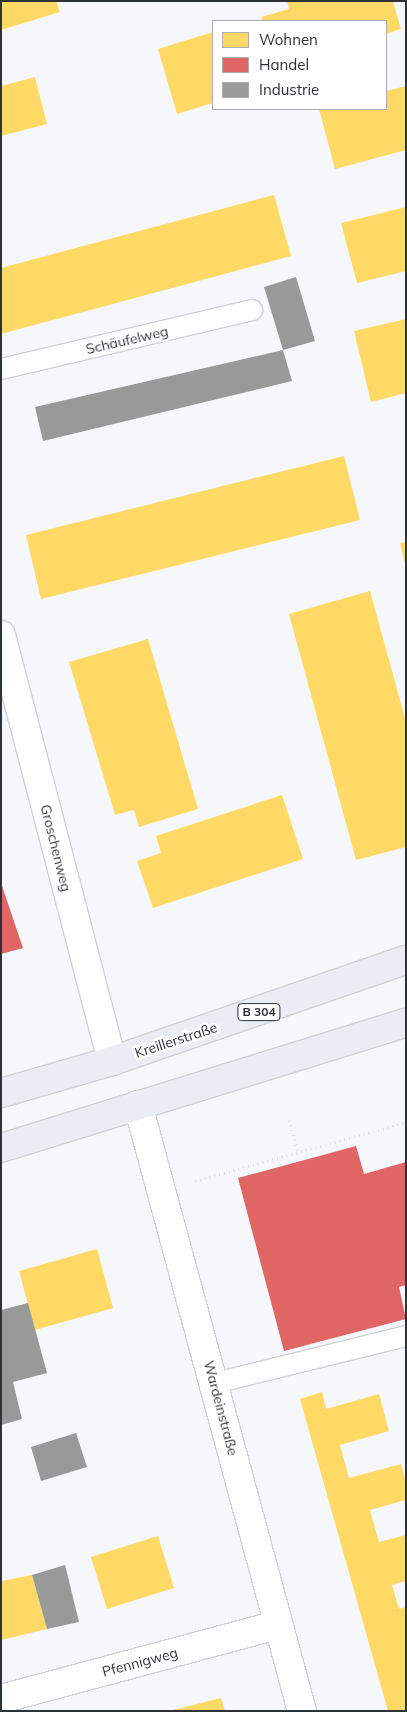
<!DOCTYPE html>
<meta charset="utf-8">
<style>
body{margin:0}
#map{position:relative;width:407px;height:1712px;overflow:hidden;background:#f5f7fa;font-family:Mulish,sans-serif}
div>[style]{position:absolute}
.homes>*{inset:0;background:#ffd966}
.shops>*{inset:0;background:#e06666}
.industry>*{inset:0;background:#999}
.path>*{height:3px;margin-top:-1.5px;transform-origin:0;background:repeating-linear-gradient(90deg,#e0e0e1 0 1px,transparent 0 5px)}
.roads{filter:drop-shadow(1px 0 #cfd2d6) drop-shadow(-1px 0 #cfd2d6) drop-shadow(0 1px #cfd2d6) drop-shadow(0 -1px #cfd2d6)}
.service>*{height:20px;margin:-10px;padding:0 10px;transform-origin:10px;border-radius:10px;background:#fefefe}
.minor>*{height:28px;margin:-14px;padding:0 14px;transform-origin:14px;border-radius:14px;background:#fefefe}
.primary>*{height:28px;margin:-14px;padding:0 14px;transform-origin:14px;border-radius:14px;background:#eaeef4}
span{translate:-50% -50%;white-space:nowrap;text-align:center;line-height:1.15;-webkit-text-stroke:5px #fff;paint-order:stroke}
.shield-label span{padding:1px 4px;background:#fff;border:1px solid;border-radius:4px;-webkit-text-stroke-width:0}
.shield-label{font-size:12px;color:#2d3237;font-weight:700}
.street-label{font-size:14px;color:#2d3237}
.frame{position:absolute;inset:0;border:2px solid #2d3237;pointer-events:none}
.legend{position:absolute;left:212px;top:20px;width:175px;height:90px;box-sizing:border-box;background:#fff;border:1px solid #abadaf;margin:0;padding:6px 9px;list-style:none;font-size:15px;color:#2d3237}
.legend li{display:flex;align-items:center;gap:10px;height:25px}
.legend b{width:25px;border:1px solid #abadaf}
</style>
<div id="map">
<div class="homes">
<div style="clip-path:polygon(1px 1px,56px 1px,60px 12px,1px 30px)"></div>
<div style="clip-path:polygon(287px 1px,393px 1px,401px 29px,386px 34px,386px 21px,263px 21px,261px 17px,289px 9px)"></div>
<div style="clip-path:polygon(213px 32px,213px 103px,177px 114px,158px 49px)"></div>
<div style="clip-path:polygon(35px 77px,47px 124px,1px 136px,1px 86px)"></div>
<div style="clip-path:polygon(406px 86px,406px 150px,335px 169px,319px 109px,386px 109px,386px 91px)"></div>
<div style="clip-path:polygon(274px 195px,291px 256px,1px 334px,1px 268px)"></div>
<div style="clip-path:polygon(406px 207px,406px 271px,357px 283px,341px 223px)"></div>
<div style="clip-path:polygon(406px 319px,406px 393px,371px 402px,354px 331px)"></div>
<div style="clip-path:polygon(344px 456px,360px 520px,41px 599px,26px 535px)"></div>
<div style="clip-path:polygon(406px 542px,406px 564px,405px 564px,400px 543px)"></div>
<div style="clip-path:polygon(370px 591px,406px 722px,406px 847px,356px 860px,289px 614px)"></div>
<div style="clip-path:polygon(148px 639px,198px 809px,139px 827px,134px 810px,115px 815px,69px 662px)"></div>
<div style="clip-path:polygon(282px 795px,303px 859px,153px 908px,137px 861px,161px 853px,156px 836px)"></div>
<div style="clip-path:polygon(97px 1249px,113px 1308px,35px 1330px,19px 1271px)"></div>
<div style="clip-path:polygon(322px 1392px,326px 1409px,379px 1394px,389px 1431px,340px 1445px,349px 1478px,401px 1464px,406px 1482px,406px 1500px,370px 1510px,379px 1542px,406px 1535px,406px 1581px,392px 1585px,399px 1609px,406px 1607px,406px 1711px,388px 1711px,300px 1399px)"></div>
<div style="clip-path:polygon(158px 1536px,174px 1588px,107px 1609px,91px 1557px)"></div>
<div style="clip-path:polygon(32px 1575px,47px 1629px,1px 1640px,1px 1581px)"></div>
<div style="clip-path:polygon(221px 1698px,225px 1711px,174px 1711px,173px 1710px)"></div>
</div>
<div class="shops">
<div style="clip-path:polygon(1px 883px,23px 948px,1px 954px)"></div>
<div style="clip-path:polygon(356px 1146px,364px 1174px,406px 1162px,406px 1285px,399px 1287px,406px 1319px,284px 1351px,238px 1178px)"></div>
</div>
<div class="industry">
<div style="clip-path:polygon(296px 277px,315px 341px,283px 350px,264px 287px)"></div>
<div style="clip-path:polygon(283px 350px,292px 381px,43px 441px,35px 407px)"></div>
<div style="clip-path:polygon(28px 1303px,47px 1373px,13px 1382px,22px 1419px,1px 1425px,1px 1310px)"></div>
<div style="clip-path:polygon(76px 1433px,87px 1467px,41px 1481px,31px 1447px)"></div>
<div style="clip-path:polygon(65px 1565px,79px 1622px,47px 1629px,32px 1575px)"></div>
</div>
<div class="path">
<div style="left:289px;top:1120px;width:33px;rotate:74deg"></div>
<div style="left:195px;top:1181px;width:219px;rotate:-15.6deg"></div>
</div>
<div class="roads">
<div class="service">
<div style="left:1px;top:369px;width:258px;rotate:-13.2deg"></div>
<div style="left:215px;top:1383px;width:197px;rotate:-13.8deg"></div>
</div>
<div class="minor">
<div style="left:1px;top:635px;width:440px;rotate:75.4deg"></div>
<div style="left:138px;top:1105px;width:628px;rotate:74.86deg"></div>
<div style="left:1px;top:1699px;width:287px;rotate:-15deg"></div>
</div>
<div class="primary">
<div style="left:1px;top:1093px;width:116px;rotate:-16.1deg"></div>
<div style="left:112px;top:1061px;width:311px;rotate:-19deg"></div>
<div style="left:1px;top:1148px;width:424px;rotate:-17.2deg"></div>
</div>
</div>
<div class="shield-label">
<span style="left:259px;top:1012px">B 304</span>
</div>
<div class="street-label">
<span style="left:127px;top:340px;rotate:-13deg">Schäufelweg</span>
<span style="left:56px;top:848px;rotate:76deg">Groschenweg</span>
<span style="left:176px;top:1040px;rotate:-18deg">Kreillerstraße</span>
<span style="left:221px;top:1408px;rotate:75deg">Wardeinstraße</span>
<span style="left:140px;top:1662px;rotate:-15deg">Pfennigweg</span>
</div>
<div class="frame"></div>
<ul class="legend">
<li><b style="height:14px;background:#ffd966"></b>Wohnen</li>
<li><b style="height:14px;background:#e06666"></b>Handel</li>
<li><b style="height:14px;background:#999"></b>Industrie</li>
</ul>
</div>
